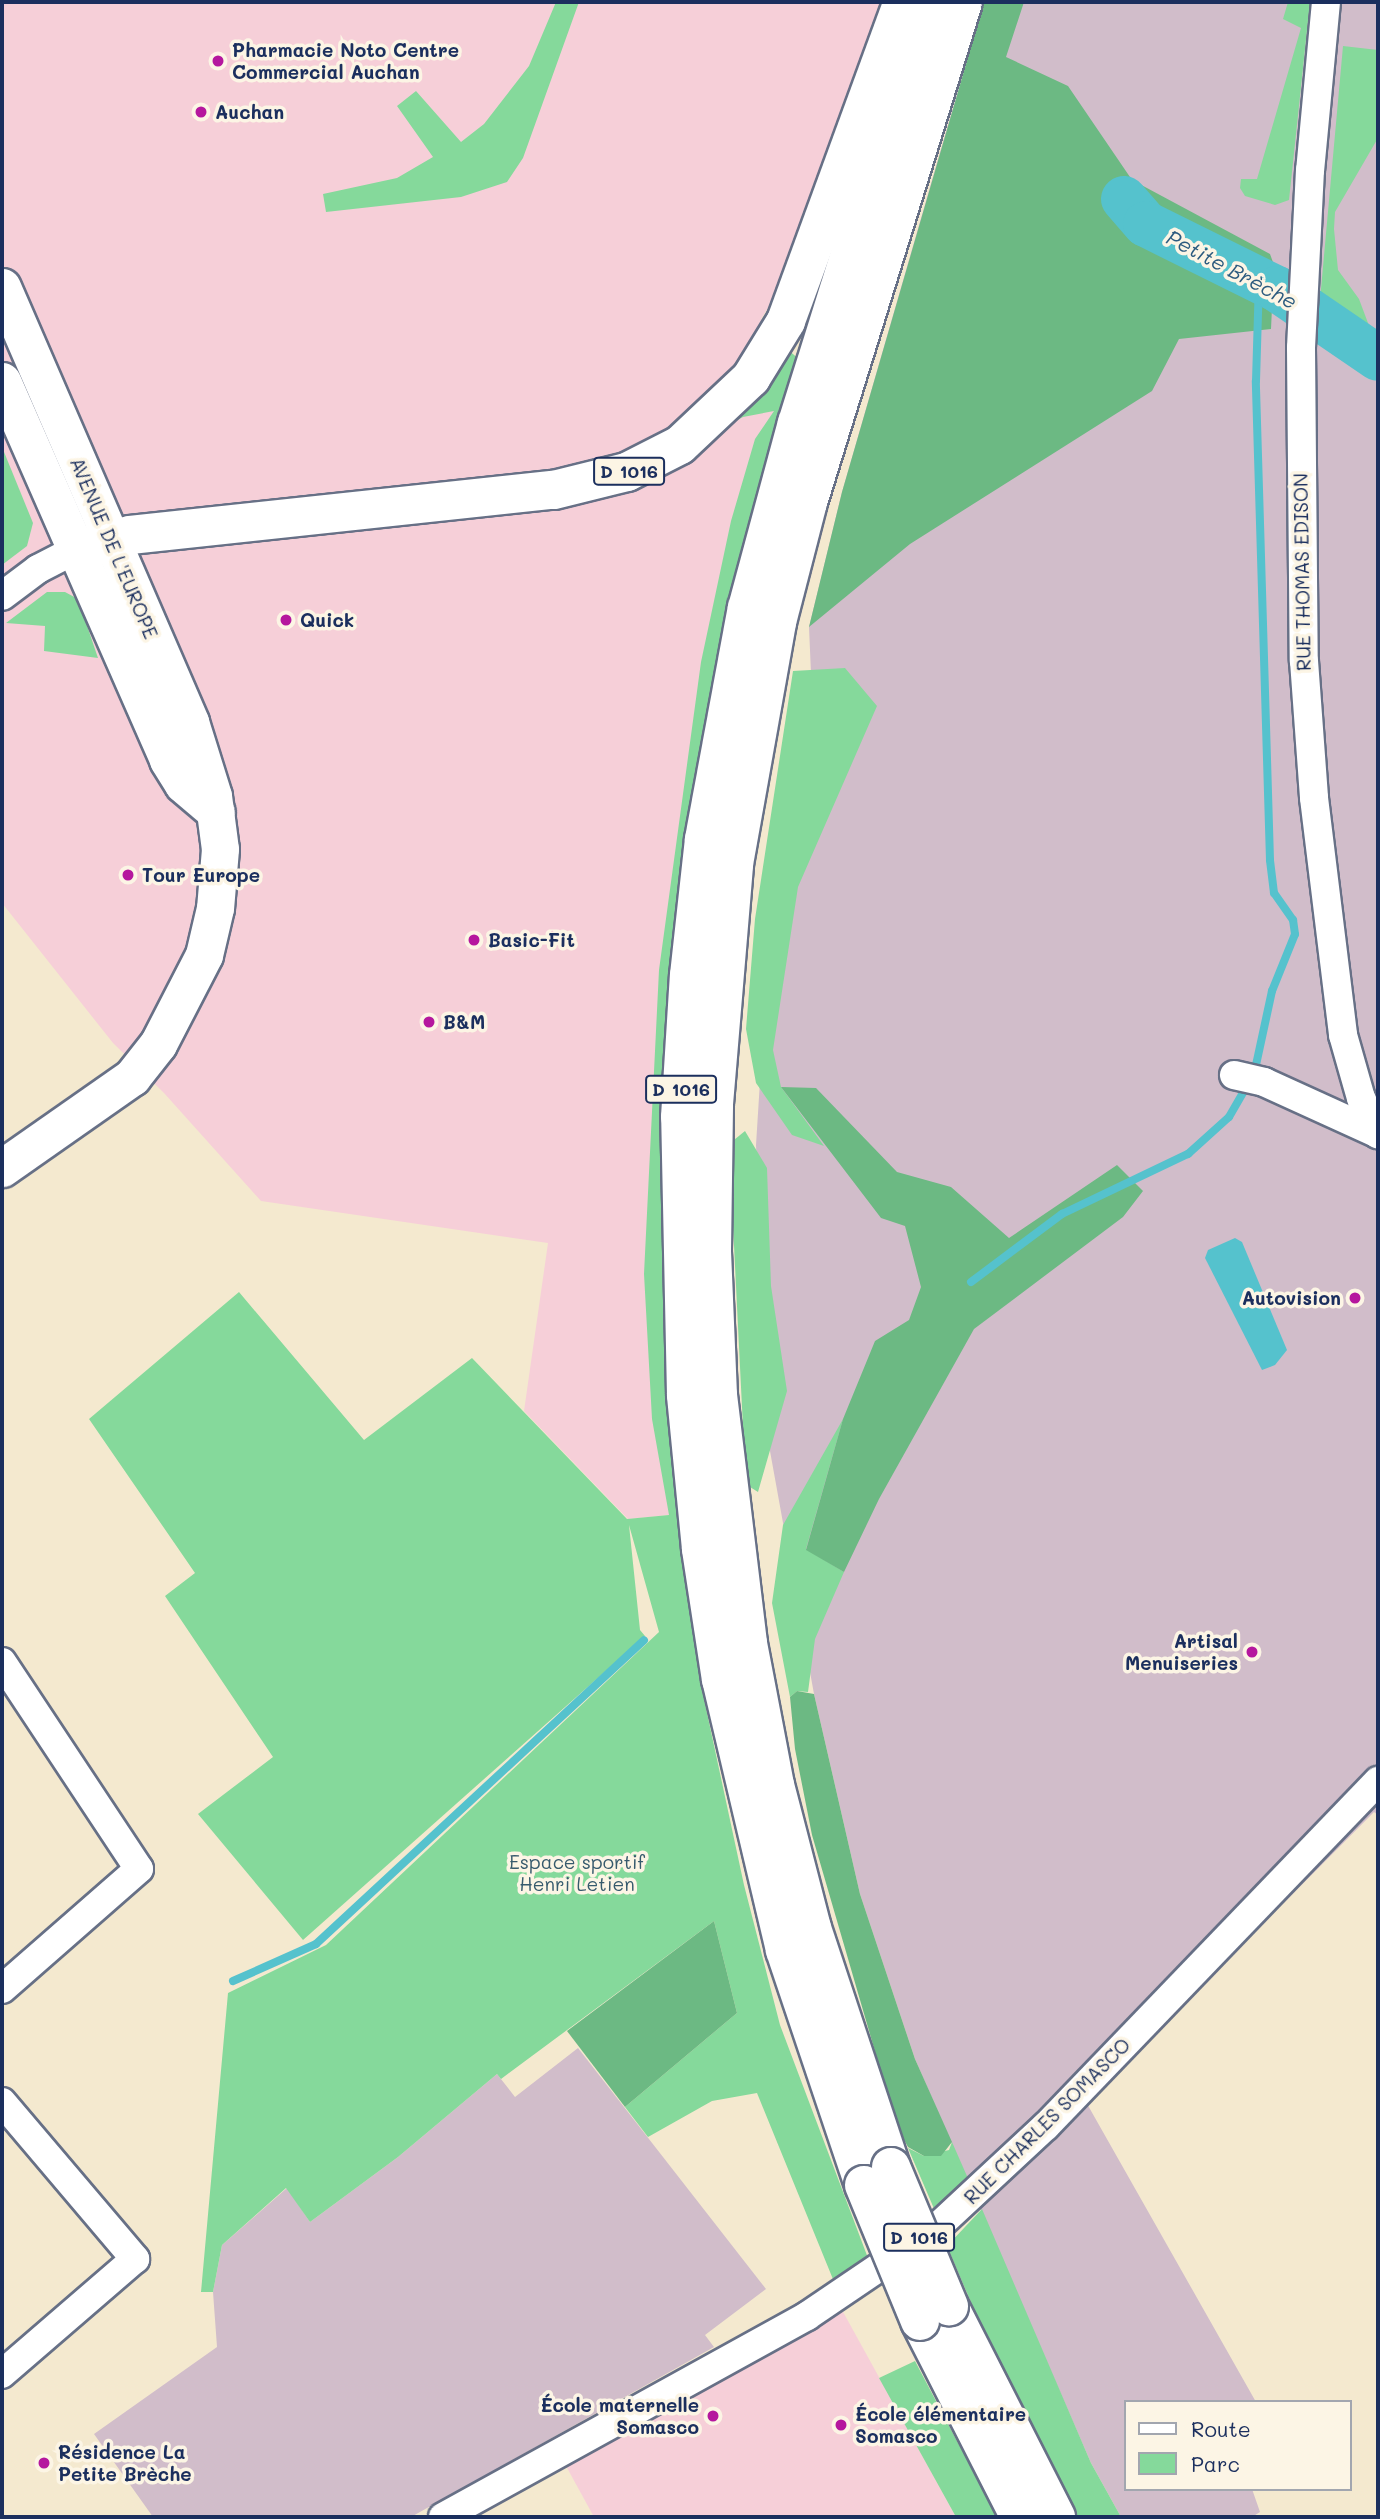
<!DOCTYPE html>
<meta charset="utf-8">
<style>
body{margin:0}
#map{position:relative;width:1380px;height:2519px;overflow:hidden;background:#f4e9cf;font-family:Mali,sans-serif}
div>[style]{position:absolute}
.built>*{inset:0;background:#f6cfd8}
.industrial>*{inset:0;background:#d1bdca}
.green>*{inset:0;background:#85d99b}
.forest>*{inset:0;background:#6cb983}
.water>*{inset:0;background:#55c2cd}
.stream>*{height:8px;margin:-4px;padding:0 4px;transform-origin:4px;border-radius:4px;background:#55c2cd}
.river>*{height:46px;margin:-23px;padding:0 23px;transform-origin:23px;border-radius:23px;background:#55c2cd}
.roads{filter:drop-shadow(2px 0 #677086) drop-shadow(-2px 0 #677086) drop-shadow(0 2px #677086) drop-shadow(0 -2px #677086)}
.minor>*{height:28px;margin:-14px;padding:0 14px;transform-origin:14px;border-radius:14px;background:#fff}
.tertiary>*{height:37px;margin:-18.5px;padding:0 18.5px;transform-origin:18.5px;border-radius:18.5px;background:#fff}
.trunk>*{height:38px;margin:-19px;padding:0 19px;transform-origin:19px;border-radius:19px;background:#fff}
.bridges{filter:drop-shadow(2px 0 #677086) drop-shadow(-2px 0 #677086) drop-shadow(0 2px #677086) drop-shadow(0 -2px #677086)}
.trunk-bridge>*{height:38px;margin:-19px;padding:0 19px;transform-origin:19px;border-radius:19px;background:#fff}
.dots>*{width:19px;height:19px;translate:-50% -50%;box-sizing:border-box;border:4px solid #fcf5e5;border-radius:50%}
span{translate:-50% -50%;white-space:nowrap;text-align:center;line-height:1.15;-webkit-text-stroke:7px #fcf5e5;paint-order:stroke}
.shield-label span{padding:2px 5px;background:#fcf5e5;border:2px solid;border-radius:5px;-webkit-text-stroke-width:0}
.shield-label{font-size:18px;color:#1b2f5e;font-weight:700}
.poi-label{font-size:19px;color:#1b2f5e;font-weight:700}
.left{translate:0 -50%;text-align:left}
.right{translate:-100% -50%;text-align:right}
.street-label{font-size:19px;color:#1b2f5e}
.park-label{font-size:19px;color:#365a6d}
.water-label{font-size:21px;color:#2c5b7f;font-style:italic}
.frame{position:absolute;inset:0;border:4px solid #1b2f5e;pointer-events:none}
.legend{position:absolute;left:1124px;top:2400px;width:228px;height:91px;box-sizing:border-box;background:#fcf5e5;border:2px solid #a2a6af;margin:0;padding:9px 12px;list-style:none;font-size:21px;color:#1b2f5e}
.legend li{display:flex;align-items:center;gap:14px;height:35px}
.legend b{width:35px;border:2px solid #a2a6af}
</style>
<div id="map">
<div class="built">
<div style="clip-path:polygon(2px 2px,882px 2px,776px 295px,761px 319px,793px 356px,669px 1515px,628px 1519px,524px 1411px,548px 1243px,261px 1201px,164px 1093px,113px 1043px,2px 903px)"></div>
<div style="clip-path:polygon(842px 2310px,956px 2517px,594px 2517px,566px 2466px)"></div>
</div>
<div class="industrial">
<div style="clip-path:polygon(1004px 2px,1378px 2px,1378px 1815px,1374px 1812px,1086px 2102px,1256px 2402px,1126px 2402px,1126px 2489px,1252px 2489px,1260px 2512px,1252px 2517px,1121px 2517px,1091px 2463px,915px 2059px,860px 1894px,814px 1694px,768px 1440px,756px 1145px,770px 921px,813px 720px,809px 627px,842px 492px,971px 45px,990px 49px)"></div>
<div style="clip-path:polygon(578px 2048px,766px 2289px,705px 2335px,714px 2347px,411px 2517px,153px 2517px,94px 2434px,217px 2347px,213px 2292px,222px 2245px,287px 2188px,310px 2222px,398px 2157px,497px 2074px,515px 2097px)"></div>
</div>
<div class="green">
<div style="clip-path:polygon(556px 2px,579px 2px,523px 158px,507px 182px,461px 197px,326px 212px,323px 194px,397px 178px,433px 157px,397px 106px,416px 91px,461px 142px,484px 124px,529px 66px)"></div>
<div style="clip-path:polygon(1288px 2px,1310px 2px,1289px 200px,1275px 205px,1245px 196px,1240px 188px,1241px 179px,1257px 179px,1301px 28px,1283px 19px)"></div>
<div style="clip-path:polygon(1343px 46px,1378px 50px,1378px 138px,1335px 212px,1334px 229px,1338px 270px,1359px 299px,1371px 331px,1320px 300px)"></div>
<div style="clip-path:polygon(786px 348px,801px 361px,673px 1455px,701px 1685px,744px 1885px,780px 2025px,871px 2266px,837px 2289px,757px 2093px,712px 2101px,648px 2137px,625px 2107px,737px 2013px,714px 1921px,501px 2079px,497px 2074px,398px 2157px,310px 2222px,286px 2188px,222px 2245px,213px 2292px,201px 2292px,228px 1993px,326px 1945px,659px 1632px,629px 1525px,640px 1630px,645px 1636px,303px 1940px,198px 1814px,273px 1757px,165px 1596px,195px 1573px,89px 1419px,239px 1292px,364px 1440px,472px 1358px,627px 1519px,669px 1515px,652px 1419px,644px 1274px,659px 970px,701px 662px,731px 521px,755px 439px,774px 411px,743px 417px,712px 434px)"></div>
<div style="clip-path:polygon(2px 447px,33px 523px,27px 546px,2px 565px)"></div>
<div style="clip-path:polygon(47px 592px,65px 592px,78px 599px,98px 658px,44px 651px,45px 626px,6px 623px)"></div>
<div style="clip-path:polygon(845px 668px,877px 706px,798px 887px,773px 1050px,781px 1087px,824px 1146px,792px 1135px,756px 1083px,746px 1029px,755px 919px,793px 671px)"></div>
<div style="clip-path:polygon(745px 1131px,767px 1168px,771px 1286px,787px 1391px,758px 1492px,750px 1487px,745px 1468px,729px 1144px)"></div>
<div style="clip-path:polygon(843px 1419px,806px 1549px,844px 1572px,815px 1639px,808px 1692px,797px 1691px,790px 1697px,772px 1603px,783px 1525px)"></div>
<div style="clip-path:polygon(952px 2142px,970px 2183px,935px 2211px,908px 2148px,924px 2156px,949px 2150px)"></div>
<div style="clip-path:polygon(982px 2209px,1091px 2463px,1121px 2517px,1078px 2517px,1021px 2420px,947px 2246px)"></div>
<div style="clip-path:polygon(915px 2361px,958px 2443px,1001px 2517px,956px 2517px,879px 2378px)"></div>
</div>
<div class="forest">
<div style="clip-path:polygon(984px 2px,1024px 2px,1006px 57px,1068px 86px,1132px 180px,1270px 254px,1274px 265px,1271px 329px,1179px 339px,1152px 391px,910px 544px,809px 627px,842px 492px)"></div>
<div style="clip-path:polygon(781px 1087px,816px 1088px,897px 1172px,951px 1187px,1009px 1238px,1117px 1165px,1143px 1191px,1123px 1217px,974px 1329px,879px 1499px,844px 1572px,806px 1550px,843px 1419px,875px 1341px,909px 1320px,921px 1287px,905px 1226px,881px 1218px)"></div>
<div style="clip-path:polygon(797px 1691px,814px 1694px,860px 1894px,915px 2059px,952px 2142px,941px 2156px,924px 2156px,908px 2147px,897px 2127px,812px 1835px,795px 1749px,790px 1697px)"></div>
<div style="clip-path:polygon(714px 1921px,737px 2013px,625px 2107px,567px 2031px)"></div>
</div>
<div class="water">
<div style="clip-path:polygon(1235px 1238px,1242px 1242px,1287px 1350px,1275px 1365px,1262px 1370px,1205px 1258px,1208px 1250px)"></div>
</div>
<div class="stream">
<div style="left:1256px;top:1065px;width:76px;rotate:-77.8deg"></div>
<div style="left:1272px;top:991px;width:61px;rotate:-68deg"></div>
<div style="left:1295px;top:934px;width:14px;rotate:-98deg"></div>
<div style="left:1293px;top:920px;width:33px;rotate:-125deg"></div>
<div style="left:1274px;top:893px;width:33px;rotate:-97deg"></div>
<div style="left:1270px;top:860px;width:479px;rotate:-91.7deg"></div>
<div style="left:1256px;top:381px;width:101px;rotate:-88.3deg"></div>
<div style="left:971px;top:1282px;width:114px;rotate:-36.8deg"></div>
<div style="left:1062px;top:1214px;width:140px;rotate:-25.5deg"></div>
<div style="left:1188px;top:1154px;width:55px;rotate:-42.1deg"></div>
<div style="left:1229px;top:1117px;width:32px;rotate:-60deg"></div>
<div style="left:233px;top:1981px;width:91px;rotate:-24deg"></div>
<div style="left:316px;top:1944px;width:447px;rotate:-42.8deg"></div>
</div>
<div class="river">
<div style="left:1124px;top:199px;width:33px;rotate:49deg"></div>
<div style="left:1146px;top:224px;width:146px;rotate:26.4deg"></div>
<div style="left:1277px;top:289px;width:122px;rotate:34.3deg"></div>
</div>
<div class="roads">
<div class="minor">
<div style="left:1326px;top:2px;width:169px;rotate:95.4deg"></div>
<div style="left:1310px;top:170px;width:178px;rotate:92.9deg"></div>
<div style="left:1301px;top:348px;width:313px;rotate:89.5deg"></div>
<div style="left:1304px;top:661px;width:137px;rotate:85.8deg"></div>
<div style="left:1314px;top:798px;width:239px;rotate:83deg"></div>
<div style="left:1343px;top:1035px;width:66px;rotate:74.1deg"></div>
<div style="left:1361px;top:1098px;width:40px;rotate:65deg"></div>
<div style="left:2px;top:596px;width:45px;rotate:-36.9deg"></div>
<div style="left:38px;top:569px;width:42px;rotate:-27.2deg"></div>
<div style="left:1234px;top:1075px;width:31px;rotate:13deg"></div>
<div style="left:1264px;top:1082px;width:125px;rotate:24.5deg"></div>
<div style="left:2px;top:1662px;width:248px;rotate:56.5deg"></div>
<div style="left:139px;top:1869px;width:182px;rotate:138.8deg"></div>
<div style="left:2px;top:2102px;width:206px;rotate:49.7deg"></div>
<div style="left:135px;top:2259px;width:176px;rotate:139.2deg"></div>
<div style="left:443px;top:2517px;width:416px;rotate:-28.9deg"></div>
<div style="left:807px;top:2316px;width:153px;rotate:-34.1deg"></div>
<div style="left:934px;top:2230px;width:153px;rotate:-42.9deg"></div>
<div style="left:1046px;top:2126px;width:479px;rotate:-46.1deg"></div>
</div>
<div class="tertiary">
<div style="left:2px;top:287px;width:474px;rotate:66.6deg"></div>
<div style="left:190px;top:722px;width:77px;rotate:72.7deg"></div>
<div style="left:213px;top:796px;width:53px;rotate:82.5deg"></div>
<div style="left:220px;top:849px;width:59px;rotate:94.8deg"></div>
<div style="left:215px;top:908px;width:48px;rotate:103.2deg"></div>
<div style="left:204px;top:955px;width:100px;rotate:117.3deg"></div>
<div style="left:158px;top:1044px;width:42px;rotate:128.2deg"></div>
<div style="left:132px;top:1077px;width:159px;rotate:145deg"></div>
<div style="left:2px;top:381px;width:414px;rotate:66.3deg"></div>
<div style="left:168px;top:760px;width:28px;rotate:58deg"></div>
<div style="left:183px;top:784px;width:43px;rotate:40.3deg"></div>
</div>
<div class="trunk">
<div style="left:75px;top:550px;width:57px;rotate:-15.3deg"></div>
<div style="left:130px;top:535px;width:426px;rotate:-6.1deg"></div>
<div style="left:554px;top:490px;width:75px;rotate:-13.9deg"></div>
<div style="left:627px;top:472px;width:59px;rotate:-27deg"></div>
<div style="left:680px;top:445px;width:98px;rotate:-43.3deg"></div>
<div style="left:751px;top:378px;width:67px;rotate:-58.4deg"></div>
<div style="left:786px;top:321px;width:340px;rotate:-69.9deg"></div>
<div style="left:891px;top:2167px;width:252px;rotate:-108.3deg"></div>
<div style="left:812px;top:1928px;width:148px;rotate:-104.5deg"></div>
<div style="left:775px;top:1785px;width:145px;rotate:-100.8deg"></div>
<div style="left:748px;top:1643px;width:250px;rotate:-96.9deg"></div>
<div style="left:718px;top:1395px;width:145px;rotate:-92.4deg"></div>
<div style="left:712px;top:1250px;width:146px;rotate:-89.2deg"></div>
<div style="left:714px;top:1104px;width:241px;rotate:-85.2deg"></div>
<div style="left:734px;top:864px;width:246px;rotate:-79.9deg"></div>
<div style="left:777px;top:622px;width:124px;rotate:-75.5deg"></div>
<div style="left:808px;top:502px;width:523px;rotate:-72.78deg"></div>
<div style="left:864px;top:2185px;width:248px;rotate:-108.6deg"></div>
<div style="left:785px;top:1950px;width:277px;rotate:-103.3deg"></div>
<div style="left:721px;top:1680px;width:133px;rotate:-98.7deg"></div>
<div style="left:701px;top:1549px;width:155px;rotate:-95.6deg"></div>
<div style="left:686px;top:1395px;width:278px;rotate:-91.2deg"></div>
<div style="left:680px;top:1117px;width:142px;rotate:-86.4deg"></div>
<div style="left:689px;top:975px;width:137px;rotate:-83.7deg"></div>
<div style="left:704px;top:839px;width:235px;rotate:-79.5deg"></div>
<div style="left:747px;top:608px;width:192px;rotate:-74.9deg"></div>
<div style="left:797px;top:423px;width:441px;rotate:-72.6deg"></div>
<div style="left:949px;top:2306px;width:237px;rotate:63.1deg"></div>
<div style="left:920px;top:2321px;width:220px;rotate:63deg"></div>
</div>
</div>
<div class="bridges">
<div class="trunk-bridge">
<div style="left:891px;top:2167px;width:151px;rotate:67.4deg"></div>
<div style="left:864px;top:2185px;width:147px;rotate:67.6deg"></div>
</div>
</div>
<div class="dots">
<div style="left:218px;top:61px;background:#b5179e"></div>
<div style="left:201px;top:112px;background:#b5179e"></div>
<div style="left:286px;top:620px;background:#b5179e"></div>
<div style="left:128px;top:875px;background:#b5179e"></div>
<div style="left:474px;top:940px;background:#b5179e"></div>
<div style="left:429px;top:1022px;background:#b5179e"></div>
<div style="left:1355px;top:1298px;background:#b5179e"></div>
<div style="left:1252px;top:1652px;background:#b5179e"></div>
<div style="left:713px;top:2416px;background:#b5179e"></div>
<div style="left:841px;top:2425px;background:#b5179e"></div>
<div style="left:44px;top:2463px;background:#b5179e"></div>
</div>
<div class="shield-label">
<span style="left:629px;top:471px">D 1016</span>
<span style="left:681px;top:1089px">D 1016</span>
<span style="left:919px;top:2237px">D 1016</span>
</div>
<div class="poi-label">
<span class="left" style="left:232px;top:61px">Pharmacie Noto Centre<br>Commercial Auchan</span>
<span class="left" style="left:215px;top:112px">Auchan</span>
<span class="left" style="left:300px;top:620px">Quick</span>
<span class="left" style="left:142px;top:875px">Tour Europe</span>
<span class="left" style="left:488px;top:940px">Basic-Fit</span>
<span class="left" style="left:443px;top:1022px">B&amp;M</span>
<span class="right" style="left:1341px;top:1298px">Autovision</span>
<span class="right" style="left:1238px;top:1652px">Artisal<br>Menuiseries</span>
<span class="right" style="left:699px;top:2416px">École maternelle<br>Somasco</span>
<span class="left" style="left:855px;top:2425px">École élémentaire<br>Somasco</span>
<span class="left" style="left:58px;top:2463px">Résidence La<br>Petite Brèche</span>
</div>
<div class="street-label">
<span style="left:114px;top:548px;rotate:67deg">AVENUE DE L'EUROPE</span>
<span style="left:1302px;top:572px;rotate:-91deg">RUE THOMAS EDISON</span>
<span style="left:1047px;top:2121px;rotate:-45deg">RUE CHARLES SOMASCO</span>
</div>
<div class="park-label">
<span style="left:577px;top:1873px">Espace sportif<br>Henri Letien</span>
</div>
<div class="water-label">
<span style="left:1232px;top:269px;rotate:28deg">Petite Brèche</span>
</div>
<div class="frame"></div>
<ul class="legend">
<li><b style="height:9px;background:#fff"></b>Route</li>
<li><b style="height:19px;background:#85d99b"></b>Parc</li>
</ul>
</div>
